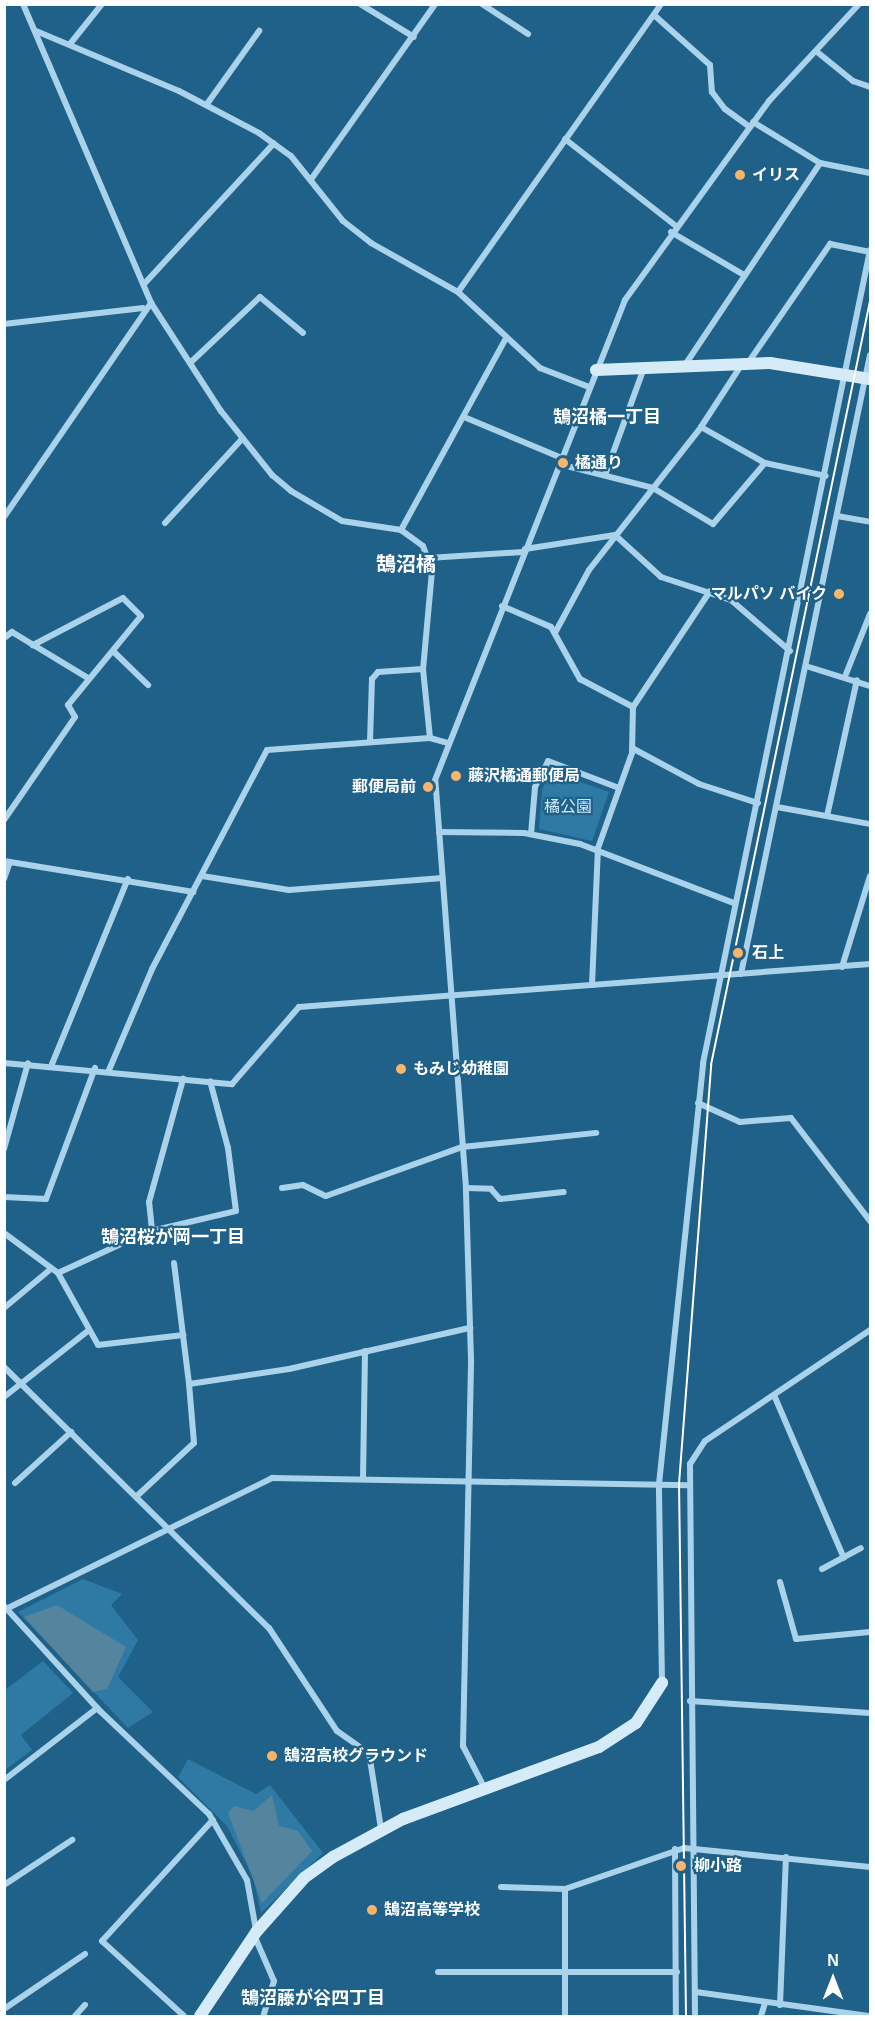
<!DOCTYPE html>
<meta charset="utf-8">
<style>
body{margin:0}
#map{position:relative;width:875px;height:2021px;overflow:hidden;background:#1f6189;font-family:Helvetica,"Noto Sans JP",sans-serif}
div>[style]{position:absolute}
.green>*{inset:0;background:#2f7aa5}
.water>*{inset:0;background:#55849f}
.street>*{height:6px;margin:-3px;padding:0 3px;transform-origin:3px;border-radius:3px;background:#aad3eb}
.secondary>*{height:12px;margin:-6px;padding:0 6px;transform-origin:6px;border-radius:6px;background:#d6ebf8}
.tram>*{height:1.5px;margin:-0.75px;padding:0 0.75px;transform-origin:0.75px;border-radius:0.75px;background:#fff}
.dots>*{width:16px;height:16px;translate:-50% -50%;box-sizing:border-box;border:3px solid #1f6189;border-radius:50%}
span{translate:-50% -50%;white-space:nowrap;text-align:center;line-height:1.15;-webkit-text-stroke:4.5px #1f6189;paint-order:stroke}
.poi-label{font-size:16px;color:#fff;font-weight:700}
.left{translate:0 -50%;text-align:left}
.right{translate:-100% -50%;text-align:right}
.park-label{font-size:16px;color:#cfe9f8}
.neighbourhood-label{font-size:18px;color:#fff;font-weight:700}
.quarter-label{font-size:20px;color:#fff;font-weight:700}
.frame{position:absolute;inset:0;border:6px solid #fff;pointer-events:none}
.north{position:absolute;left:803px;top:1949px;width:60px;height:60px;-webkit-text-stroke:4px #1f6189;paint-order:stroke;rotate:0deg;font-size:16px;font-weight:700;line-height:24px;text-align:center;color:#fff}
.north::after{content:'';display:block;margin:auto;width:21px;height:27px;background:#fff;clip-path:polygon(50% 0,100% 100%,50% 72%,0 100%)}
</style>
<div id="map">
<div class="green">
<div style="clip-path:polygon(550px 771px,609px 792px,592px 841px,539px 829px,542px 790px)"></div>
<div style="clip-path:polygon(83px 1579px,122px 1594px,111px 1605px,138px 1640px,118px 1677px,153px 1712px,128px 1728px,18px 1612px)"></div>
<div style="clip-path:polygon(43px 1661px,73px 1693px,21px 1735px,32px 1750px,5px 1770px,5px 1690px)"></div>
<div style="clip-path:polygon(188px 1759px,256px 1794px,270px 1785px,323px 1853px,261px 1913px,253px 1877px,227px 1826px,178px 1777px)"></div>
</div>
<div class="water">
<div style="clip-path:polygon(57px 1605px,126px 1647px,107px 1689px,93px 1692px,24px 1617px)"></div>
<div style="clip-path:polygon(272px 1795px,279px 1826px,298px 1831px,312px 1851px,262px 1903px,228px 1813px,234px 1806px,253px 1811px)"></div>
</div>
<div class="street">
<div style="left:23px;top:4px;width:325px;rotate:66.8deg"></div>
<div style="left:151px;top:303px;width:129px;rotate:57.1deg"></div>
<div style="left:221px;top:411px;width:82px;rotate:51.4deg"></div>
<div style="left:272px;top:475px;width:25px;rotate:40deg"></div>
<div style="left:291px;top:491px;width:59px;rotate:30.5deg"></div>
<div style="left:342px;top:521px;width:60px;rotate:8.7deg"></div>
<div style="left:401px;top:530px;width:27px;rotate:36deg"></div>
<div style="left:423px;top:546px;width:27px;rotate:70deg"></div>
<div style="left:432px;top:571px;width:98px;rotate:95.2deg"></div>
<div style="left:423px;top:669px;width:69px;rotate:84.2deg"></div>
<div style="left:430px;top:738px;width:19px;rotate:16deg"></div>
<div style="left:360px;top:4px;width:63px;rotate:31.4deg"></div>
<div style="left:482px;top:4px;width:55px;rotate:33.1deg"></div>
<div style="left:654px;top:15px;width:75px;rotate:41.8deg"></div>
<div style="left:710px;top:65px;width:27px;rotate:86deg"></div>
<div style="left:712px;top:92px;width:21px;rotate:53deg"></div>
<div style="left:725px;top:109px;width:31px;rotate:36deg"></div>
<div style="left:36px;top:31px;width:155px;rotate:22.8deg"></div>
<div style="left:179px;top:91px;width:90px;rotate:27.7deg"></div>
<div style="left:259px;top:133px;width:39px;rotate:36deg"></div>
<div style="left:291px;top:156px;width:83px;rotate:51.3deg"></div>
<div style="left:343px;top:221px;width:36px;rotate:38deg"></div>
<div style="left:371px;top:243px;width:100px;rotate:29.4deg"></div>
<div style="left:458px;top:292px;width:112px;rotate:42.8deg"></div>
<div style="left:540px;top:368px;width:53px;rotate:21.2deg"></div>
<div style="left:70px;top:44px;width:51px;rotate:-51.3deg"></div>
<div style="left:816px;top:51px;width:48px;rotate:39deg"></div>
<div style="left:853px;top:81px;width:18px;rotate:19deg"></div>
<div style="left:207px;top:104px;width:90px;rotate:-54.5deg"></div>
<div style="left:753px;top:122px;width:79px;rotate:31.5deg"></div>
<div style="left:820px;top:163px;width:51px;rotate:11.3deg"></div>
<div style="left:565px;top:139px;width:141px;rotate:38.1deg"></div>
<div style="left:312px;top:178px;width:213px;rotate:-54.7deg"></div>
<div style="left:671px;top:232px;width:85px;rotate:30.5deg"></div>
<div style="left:145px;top:283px;width:190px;rotate:-47.3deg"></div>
<div style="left:458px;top:292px;width:352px;rotate:-54.8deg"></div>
<div style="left:4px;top:324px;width:140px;rotate:-6.6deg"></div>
<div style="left:190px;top:363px;width:96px;rotate:-43.3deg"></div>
<div style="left:260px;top:297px;width:56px;rotate:39.9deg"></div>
<div style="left:748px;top:363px;width:145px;rotate:-55.4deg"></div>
<div style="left:830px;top:244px;width:41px;rotate:11.3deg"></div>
<div style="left:685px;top:365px;width:243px;rotate:-56.2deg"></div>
<div style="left:464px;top:417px;width:106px;rotate:22.7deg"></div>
<div style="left:701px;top:427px;width:73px;rotate:29.4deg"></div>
<div style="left:765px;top:463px;width:62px;rotate:12deg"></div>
<div style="left:559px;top:464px;width:97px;rotate:14.3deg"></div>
<div style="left:653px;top:488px;width:70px;rotate:31deg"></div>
<div style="left:713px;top:524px;width:80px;rotate:-49.6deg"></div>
<div style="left:605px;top:475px;width:114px;rotate:-70deg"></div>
<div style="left:837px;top:516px;width:34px;rotate:10deg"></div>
<div style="left:4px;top:517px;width:260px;rotate:-55.5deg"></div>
<div style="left:165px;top:523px;width:115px;rotate:-47.5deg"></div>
<div style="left:401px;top:530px;width:217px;rotate:-61.3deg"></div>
<div style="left:525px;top:549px;width:91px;rotate:-8.8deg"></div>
<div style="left:615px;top:535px;width:62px;rotate:42.4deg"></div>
<div style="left:661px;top:577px;width:74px;rotate:18.2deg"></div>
<div style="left:731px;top:600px;width:78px;rotate:40.8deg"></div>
<div style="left:428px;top:558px;width:95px;rotate:-3.6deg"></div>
<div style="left:502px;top:606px;width:53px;rotate:23.2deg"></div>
<div style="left:551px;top:627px;width:60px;rotate:60.9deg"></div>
<div style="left:580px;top:679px;width:60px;rotate:27.8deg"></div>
<div style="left:556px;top:631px;width:69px;rotate:-61.6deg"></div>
<div style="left:589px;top:570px;width:182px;rotate:-51.9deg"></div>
<div style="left:701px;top:427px;width:75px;rotate:-56.9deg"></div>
<div style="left:4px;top:638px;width:10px;rotate:-37deg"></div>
<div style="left:12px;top:632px;width:89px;rotate:31.2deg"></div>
<div style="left:113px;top:651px;width:49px;rotate:44.2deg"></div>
<div style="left:809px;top:667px;width:64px;rotate:17.3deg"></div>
<div style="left:846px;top:674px;width:65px;rotate:-68.2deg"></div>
<div style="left:370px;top:742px;width:63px;rotate:-88.2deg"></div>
<div style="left:372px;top:679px;width:9px;rotate:-49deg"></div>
<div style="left:378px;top:672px;width:45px;rotate:-3.8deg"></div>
<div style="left:632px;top:748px;width:76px;rotate:28.2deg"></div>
<div style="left:699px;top:784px;width:62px;rotate:17.9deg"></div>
<div style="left:777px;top:807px;width:95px;rotate:10.4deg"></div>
<div style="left:827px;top:816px;width:139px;rotate:-77.6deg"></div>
<div style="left:4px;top:820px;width:125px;rotate:-55.4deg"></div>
<div style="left:75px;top:717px;width:14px;rotate:-120deg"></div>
<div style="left:68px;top:705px;width:115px;rotate:-50.6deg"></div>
<div style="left:141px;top:616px;width:25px;rotate:-135deg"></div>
<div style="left:123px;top:598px;width:102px;rotate:152.4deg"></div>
<div style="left:439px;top:832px;width:85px;rotate:0.7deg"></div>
<div style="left:524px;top:833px;width:57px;rotate:11.1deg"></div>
<div style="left:580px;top:844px;width:165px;rotate:21deg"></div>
<div style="left:531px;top:834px;width:47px;rotate:-85.1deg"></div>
<div style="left:535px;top:787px;width:29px;rotate:-63deg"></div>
<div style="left:548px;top:761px;width:76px;rotate:20.8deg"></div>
<div style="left:4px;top:861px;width:192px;rotate:9.3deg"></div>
<div style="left:202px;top:876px;width:88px;rotate:9.1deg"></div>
<div style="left:289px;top:890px;width:154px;rotate:-4.5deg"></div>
<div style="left:4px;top:879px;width:18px;rotate:-71deg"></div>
<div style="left:842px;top:967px;width:95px;rotate:-72.9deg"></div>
<div style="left:741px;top:974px;width:632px;rotate:-78.23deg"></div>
<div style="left:592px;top:985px;width:137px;rotate:-87.5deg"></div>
<div style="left:598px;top:848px;width:101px;rotate:-70.3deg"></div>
<div style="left:632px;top:753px;width:46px;rotate:-88.8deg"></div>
<div style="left:633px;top:707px;width:139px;rotate:-56.4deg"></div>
<div style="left:4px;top:1063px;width:229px;rotate:5.3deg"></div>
<div style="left:232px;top:1084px;width:102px;rotate:-49deg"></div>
<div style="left:299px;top:1007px;width:573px;rotate:-4.31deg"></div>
<div style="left:52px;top:1064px;width:200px;rotate:-67.7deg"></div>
<div style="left:109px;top:1070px;width:110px;rotate:-66.9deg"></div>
<div style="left:152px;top:969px;width:247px;rotate:-62.3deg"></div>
<div style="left:267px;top:750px;width:163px;rotate:-4.2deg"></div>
<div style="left:698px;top:1103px;width:46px;rotate:24.3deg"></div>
<div style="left:740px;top:1122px;width:51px;rotate:-4.5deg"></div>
<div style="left:791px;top:1118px;width:130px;rotate:52.5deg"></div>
<div style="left:4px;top:1149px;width:89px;rotate:-74.4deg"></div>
<div style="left:282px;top:1188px;width:21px;rotate:-8deg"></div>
<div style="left:303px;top:1185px;width:25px;rotate:26deg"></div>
<div style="left:326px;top:1196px;width:145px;rotate:-19.8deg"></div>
<div style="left:462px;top:1147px;width:135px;rotate:-6deg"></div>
<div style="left:466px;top:1188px;width:25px;rotate:2deg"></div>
<div style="left:491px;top:1189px;width:13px;rotate:48deg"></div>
<div style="left:500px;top:1199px;width:64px;rotate:-6.2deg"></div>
<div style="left:4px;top:1197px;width:42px;rotate:2.7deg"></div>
<div style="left:46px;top:1199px;width:140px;rotate:-69.5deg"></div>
<div style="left:152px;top:1230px;width:28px;rotate:-96deg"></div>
<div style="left:149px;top:1202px;width:128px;rotate:-74.5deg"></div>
<div style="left:4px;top:1233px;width:67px;rotate:36.5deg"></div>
<div style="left:58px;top:1273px;width:82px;rotate:60.9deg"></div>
<div style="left:98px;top:1345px;width:86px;rotate:-6.7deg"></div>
<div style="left:174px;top:1263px;width:122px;rotate:82.9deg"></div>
<div style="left:189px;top:1384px;width:101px;rotate:-8.5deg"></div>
<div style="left:289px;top:1369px;width:186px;rotate:-12.8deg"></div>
<div style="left:58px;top:1273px;width:98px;rotate:-24.7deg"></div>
<div style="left:147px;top:1232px;width:91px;rotate:-13.3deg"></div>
<div style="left:236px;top:1211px;width:64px;rotate:-97.2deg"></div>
<div style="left:228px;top:1148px;width:69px;rotate:-105deg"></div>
<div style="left:4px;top:1308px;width:62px;rotate:-39.8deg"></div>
<div style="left:4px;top:1367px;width:372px;rotate:44.6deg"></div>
<div style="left:269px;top:1628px;width:123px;rotate:56.6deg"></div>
<div style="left:337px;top:1731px;width:39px;rotate:35deg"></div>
<div style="left:369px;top:1753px;width:77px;rotate:81deg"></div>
<div style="left:774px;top:1395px;width:177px;rotate:66.8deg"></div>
<div style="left:4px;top:1397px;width:108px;rotate:-38.2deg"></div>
<div style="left:363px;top:1479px;width:128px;rotate:-89.1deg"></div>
<div style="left:15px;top:1483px;width:76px;rotate:-42.3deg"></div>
<div style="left:138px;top:1495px;width:76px;rotate:-42.9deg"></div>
<div style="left:194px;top:1443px;width:59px;rotate:-94.8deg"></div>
<div style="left:822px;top:1569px;width:44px;rotate:-28.3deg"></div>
<div style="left:780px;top:1582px;width:59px;rotate:74.3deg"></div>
<div style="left:796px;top:1639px;width:74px;rotate:-5.4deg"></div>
<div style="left:5px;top:1607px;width:141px;rotate:47.6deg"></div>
<div style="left:100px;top:1711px;width:150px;rotate:43.4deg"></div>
<div style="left:209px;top:1814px;width:76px;rotate:60.1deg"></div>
<div style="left:247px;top:1880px;width:51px;rotate:79.8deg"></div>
<div style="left:6px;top:1609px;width:297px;rotate:-26.2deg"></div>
<div style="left:272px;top:1478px;width:416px;rotate:1deg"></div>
<div style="left:662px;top:1683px;width:199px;rotate:-90.9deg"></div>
<div style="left:659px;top:1484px;width:423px;rotate:-84deg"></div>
<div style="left:703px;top:1063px;width:830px;rotate:-78.39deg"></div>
<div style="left:690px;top:1701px;width:180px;rotate:3.8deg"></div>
<div style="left:4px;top:1780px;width:118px;rotate:-37.7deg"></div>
<div style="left:485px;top:1789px;width:48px;rotate:-117.1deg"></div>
<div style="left:463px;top:1746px;width:386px;rotate:-88.8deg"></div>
<div style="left:471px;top:1360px;width:172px;rotate:-91.7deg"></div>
<div style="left:466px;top:1188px;width:409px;rotate:-94.3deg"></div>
<div style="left:435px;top:780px;width:516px;rotate:-68.4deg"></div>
<div style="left:625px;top:300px;width:246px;rotate:-54.1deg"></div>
<div style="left:769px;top:101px;width:132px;rotate:-47.1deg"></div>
<div style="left:675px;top:1849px;width:167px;rotate:89.7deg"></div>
<div style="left:4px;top:1885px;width:82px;rotate:-33.5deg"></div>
<div style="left:501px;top:1887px;width:64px;rotate:1.8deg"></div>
<div style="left:254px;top:1935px;width:50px;rotate:66.5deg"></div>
<div style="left:274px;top:1981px;width:37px;rotate:107deg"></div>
<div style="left:438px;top:1972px;width:239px"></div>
<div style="left:696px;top:1992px;width:176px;rotate:7.9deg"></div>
<div style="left:780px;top:2005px;width:148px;rotate:-87.7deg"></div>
<div style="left:4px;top:2009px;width:98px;rotate:-34.2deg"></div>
<div style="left:75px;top:2016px;width:15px;rotate:-48deg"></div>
<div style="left:184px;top:2016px;width:111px;rotate:-137.6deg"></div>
<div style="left:102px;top:1941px;width:164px;rotate:-47.5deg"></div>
<div style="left:565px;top:2016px;width:127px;rotate:-90deg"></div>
<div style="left:565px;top:1889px;width:126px;rotate:-19deg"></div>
<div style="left:684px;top:1848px;width:187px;rotate:5.8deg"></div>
<div style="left:695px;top:2016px;width:552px;rotate:-90.52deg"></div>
<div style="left:690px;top:1464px;width:27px;rotate:-57deg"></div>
<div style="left:705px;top:1441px;width:199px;rotate:-33.9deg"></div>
<div style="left:761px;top:2016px;width:14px;rotate:-73deg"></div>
</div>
<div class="secondary">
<div style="left:596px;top:370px;width:174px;rotate:-2.3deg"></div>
<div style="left:770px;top:363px;width:101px;rotate:9.1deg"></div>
<div style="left:200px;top:2016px;width:102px;rotate:-56.2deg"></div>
<div style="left:257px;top:1931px;width:71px;rotate:-48.4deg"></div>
<div style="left:304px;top:1878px;width:36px;rotate:-36deg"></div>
<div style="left:333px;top:1857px;width:80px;rotate:-28.5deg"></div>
<div style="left:403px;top:1819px;width:209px;rotate:-20.2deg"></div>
<div style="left:599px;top:1747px;width:44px;rotate:-33deg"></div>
<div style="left:636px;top:1723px;width:48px;rotate:-57deg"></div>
</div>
<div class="tram">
<div style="left:686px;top:2016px;width:532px;rotate:-90.75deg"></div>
<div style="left:679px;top:1484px;width:420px;rotate:-85.6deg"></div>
<div style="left:711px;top:1065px;width:780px;rotate:-78.24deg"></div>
</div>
<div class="dots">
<div style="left:740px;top:175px;background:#f9b56a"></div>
<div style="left:563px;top:463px;background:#f9b56a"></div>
<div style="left:839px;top:594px;background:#f9b56a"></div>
<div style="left:456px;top:776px;background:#f9b56a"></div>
<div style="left:428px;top:787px;background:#f9b56a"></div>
<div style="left:738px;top:953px;background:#f9b56a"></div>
<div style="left:401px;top:1069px;background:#f9b56a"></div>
<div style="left:272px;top:1756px;background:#f9b56a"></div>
<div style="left:681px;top:1866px;background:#f9b56a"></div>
<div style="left:372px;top:1910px;background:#f9b56a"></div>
</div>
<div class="poi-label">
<span class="left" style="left:752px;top:175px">イリス</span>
<span class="left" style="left:575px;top:463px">橘通り</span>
<span class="right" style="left:827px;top:594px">マルパソ バイク</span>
<span class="left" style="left:468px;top:776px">藤沢橘通郵便局</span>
<span class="right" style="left:416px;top:787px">郵便局前</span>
<span class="left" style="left:752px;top:953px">石上</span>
<span class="left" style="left:413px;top:1069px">もみじ幼稚園</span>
<span class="left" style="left:284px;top:1756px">鵠沼高校グラウンド</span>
<span class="left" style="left:694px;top:1866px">柳小路</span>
<span class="left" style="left:384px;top:1910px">鵠沼高等学校</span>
</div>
<div class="park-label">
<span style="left:568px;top:807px">橘公園</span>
</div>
<div class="neighbourhood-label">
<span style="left:607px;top:417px">鵠沼橘一丁目</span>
<span style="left:173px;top:1237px">鵠沼桜が岡一丁目</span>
<span style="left:313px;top:1998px">鵠沼藤が谷四丁目</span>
</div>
<div class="quarter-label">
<span style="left:406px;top:564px">鵠沼橘</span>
</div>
<div class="frame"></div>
<div class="north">N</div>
</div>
